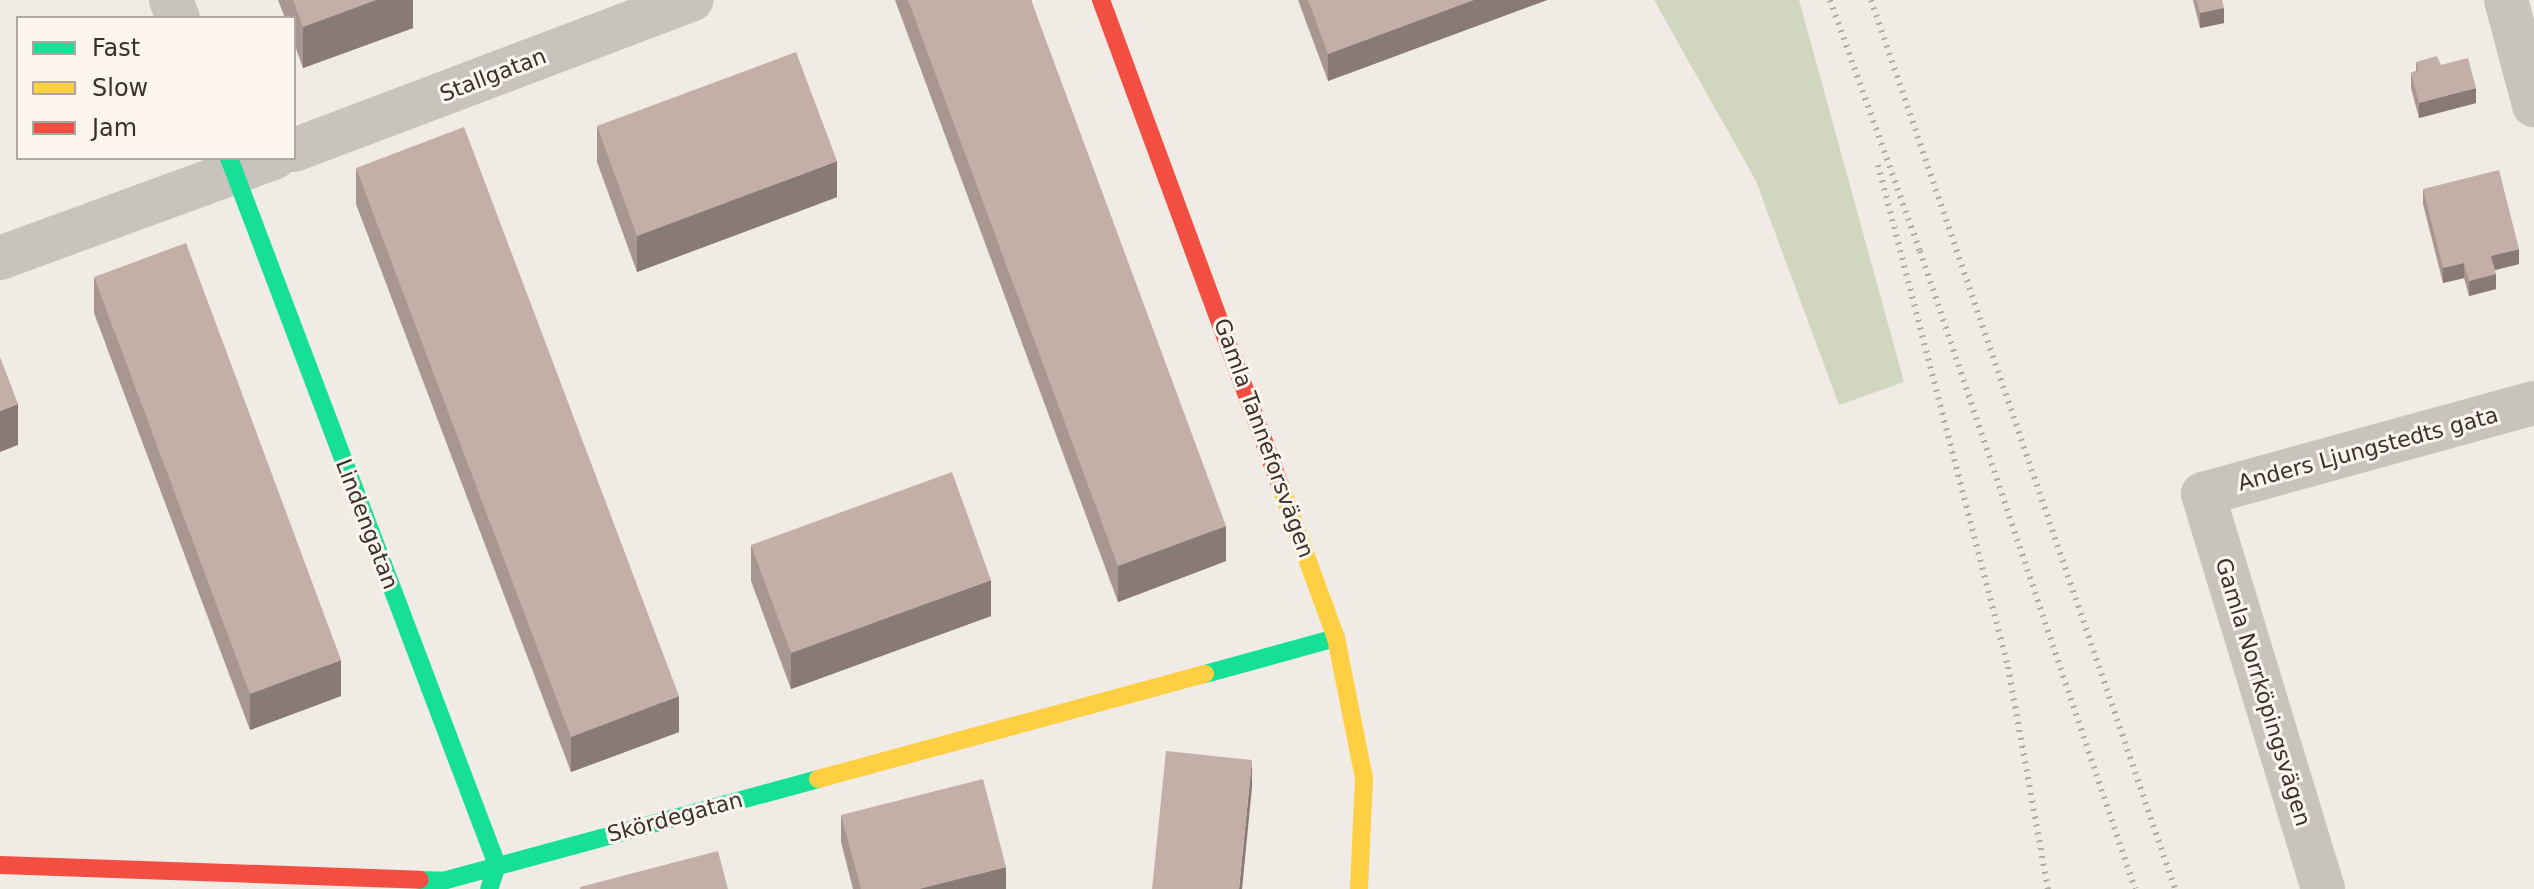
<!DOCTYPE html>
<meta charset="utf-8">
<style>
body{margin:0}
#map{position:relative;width:2534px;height:889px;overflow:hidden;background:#f0ebe5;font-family:"DejaVu Sans",sans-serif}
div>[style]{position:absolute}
.green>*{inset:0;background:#d1d6bf}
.street>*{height:44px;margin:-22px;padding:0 22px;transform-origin:22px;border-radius:22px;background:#c9c3be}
.fast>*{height:18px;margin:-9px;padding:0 9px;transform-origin:9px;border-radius:9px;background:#16e098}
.slow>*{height:18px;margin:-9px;padding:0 9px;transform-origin:9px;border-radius:9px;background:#ffcf43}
.jam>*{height:18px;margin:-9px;padding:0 9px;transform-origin:9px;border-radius:9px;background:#f24e42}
.rail>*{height:6px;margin-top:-3px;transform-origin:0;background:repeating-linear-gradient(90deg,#b1aca8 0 2px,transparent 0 8px)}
.wall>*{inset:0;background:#a89690}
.shaded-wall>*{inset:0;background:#887a75}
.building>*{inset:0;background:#c3afa7}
span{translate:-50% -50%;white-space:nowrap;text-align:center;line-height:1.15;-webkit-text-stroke:6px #fbf5ee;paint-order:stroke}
.street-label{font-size:22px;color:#3b302b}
.legend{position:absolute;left:16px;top:16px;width:280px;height:144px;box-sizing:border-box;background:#fbf5ee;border:2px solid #aea6a0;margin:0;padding:10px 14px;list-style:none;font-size:24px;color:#3b302b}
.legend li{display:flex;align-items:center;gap:16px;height:40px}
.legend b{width:40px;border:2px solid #aea6a0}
</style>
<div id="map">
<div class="green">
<div style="clip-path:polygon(1654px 0,1799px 0,1904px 382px,1839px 405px,1756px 181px)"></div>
</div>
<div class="street">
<div style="left:171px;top:0;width:19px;rotate:69deg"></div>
<div style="left:2506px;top:0;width:109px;rotate:75.1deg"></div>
<div style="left:294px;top:150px;width:425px;rotate:-20.7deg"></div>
<div style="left:0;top:258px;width:292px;rotate:-20.1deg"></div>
<div style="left:2323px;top:889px;width:413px;rotate:-106.9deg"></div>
<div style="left:2203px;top:494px;width:343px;rotate:-15.4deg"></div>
</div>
<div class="fast">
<div style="left:229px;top:158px;width:756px;rotate:69.24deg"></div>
<div style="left:497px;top:865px;width:25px;rotate:108deg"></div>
<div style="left:1205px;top:674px;width:136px;rotate:-15.4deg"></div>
<div style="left:420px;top:880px;width:23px;rotate:2deg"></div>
<div style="left:443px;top:881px;width:389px;rotate:-15.2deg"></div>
</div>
<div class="slow">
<div style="left:1280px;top:485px;width:163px;rotate:69.9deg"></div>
<div style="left:1336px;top:638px;width:143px;rotate:78.7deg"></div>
<div style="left:1364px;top:778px;width:111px;rotate:92.6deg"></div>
<div style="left:818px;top:779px;width:401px;rotate:-15.2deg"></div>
</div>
<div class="jam">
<div style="left:1101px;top:0;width:517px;rotate:69.74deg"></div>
<div style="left:0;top:865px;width:420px;rotate:2deg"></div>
</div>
<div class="rail">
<div style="left:1830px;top:0;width:267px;rotate:70.3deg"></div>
<div style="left:1920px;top:251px;width:673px;rotate:71.38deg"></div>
<div style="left:1871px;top:0;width:940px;rotate:71.12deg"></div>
<div style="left:1878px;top:165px;width:519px;rotate:75.48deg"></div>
<div style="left:2008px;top:667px;width:226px;rotate:79.8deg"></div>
</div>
<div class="wall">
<div style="clip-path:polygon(278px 0,413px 0,413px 28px,303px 68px,294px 43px,294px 18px,285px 18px)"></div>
<div style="clip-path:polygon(895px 0,1031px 0,1226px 561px,1118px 602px)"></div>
<div style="clip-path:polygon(1298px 0,1547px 0,1328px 81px)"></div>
<div style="clip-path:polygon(2193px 0,2222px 0,2224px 23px,2200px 28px)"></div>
<div style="clip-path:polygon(2416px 62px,2441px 65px,2476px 103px,2419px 118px,2411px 88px,2411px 73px,2416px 71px)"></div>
<div style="clip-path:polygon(597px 126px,837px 197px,637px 272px,597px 162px)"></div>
<div style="clip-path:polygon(356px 168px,679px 732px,571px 772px,356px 204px)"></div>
<div style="clip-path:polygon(2423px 189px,2519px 264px,2495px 270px,2496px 289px,2469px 296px,2464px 278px,2443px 283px,2423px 204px)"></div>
<div style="clip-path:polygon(94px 277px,341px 696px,250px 730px,94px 313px)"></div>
<div style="clip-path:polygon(751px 545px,991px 616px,791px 689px,751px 581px)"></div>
<div style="clip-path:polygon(841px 815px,1006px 889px,853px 889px,841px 842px)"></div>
</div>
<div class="shaded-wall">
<div style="clip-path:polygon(376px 0,413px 0,413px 28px,303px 68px,303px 27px)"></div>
<div style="clip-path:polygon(1474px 0,1547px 0,1328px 81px,1328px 54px)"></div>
<div style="clip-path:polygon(2224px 8px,2224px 23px,2200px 28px,2200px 13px)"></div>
<div style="clip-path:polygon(2476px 88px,2476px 103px,2419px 118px,2419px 103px)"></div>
<div style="clip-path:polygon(837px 161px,837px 197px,637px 272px,637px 236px)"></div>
<div style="clip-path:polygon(2519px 249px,2519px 264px,2491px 271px,2491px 256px)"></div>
<div style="clip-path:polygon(2464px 263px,2464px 278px,2443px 283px,2443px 268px)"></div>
<div style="clip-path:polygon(2496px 274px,2496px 289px,2469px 296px,2469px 281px)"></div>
<div style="clip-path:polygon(18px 404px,18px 445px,0 452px,0 411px)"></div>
<div style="clip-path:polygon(1226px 526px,1226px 561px,1118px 602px,1118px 566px)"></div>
<div style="clip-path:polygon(991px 580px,991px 616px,791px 689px,791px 653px)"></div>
<div style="clip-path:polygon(341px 660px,341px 696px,250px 730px,250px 694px)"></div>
<div style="clip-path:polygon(679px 696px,679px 732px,571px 772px,571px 737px)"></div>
<div style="clip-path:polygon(1252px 760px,1252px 787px,1242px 889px,1239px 889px)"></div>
<div style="clip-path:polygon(1006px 867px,1006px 889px,919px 889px)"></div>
</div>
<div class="building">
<div style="clip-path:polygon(293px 0,376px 0,303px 27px)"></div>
<div style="clip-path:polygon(908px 0,1031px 0,1226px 526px,1118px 566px)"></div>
<div style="clip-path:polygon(1308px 0,1474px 0,1328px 54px)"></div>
<div style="clip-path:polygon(2196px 0,2222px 0,2224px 8px,2200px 13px)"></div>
<div style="clip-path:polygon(796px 52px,837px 161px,637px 236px,597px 126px)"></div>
<div style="clip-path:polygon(2437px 56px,2441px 65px,2468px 58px,2476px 88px,2419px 103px,2411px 73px,2418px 71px,2416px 62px)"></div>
<div style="clip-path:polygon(464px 127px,679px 696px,571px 737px,356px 168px)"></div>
<div style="clip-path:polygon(2499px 170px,2519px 249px,2491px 256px,2496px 274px,2469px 281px,2464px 263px,2443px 268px,2423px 189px)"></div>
<div style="clip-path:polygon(186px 243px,341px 660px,250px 694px,94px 277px)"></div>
<div style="clip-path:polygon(0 357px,18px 404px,0 411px)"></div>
<div style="clip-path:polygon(952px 472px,991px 580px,791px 653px,751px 545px)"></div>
<div style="clip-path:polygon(1166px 751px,1252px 760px,1239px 889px,1152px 889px)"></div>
<div style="clip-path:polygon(983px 779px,1006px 867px,919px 889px,861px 889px,841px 815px)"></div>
<div style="clip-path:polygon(718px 851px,728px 889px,580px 889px,580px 887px)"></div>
</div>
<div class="street-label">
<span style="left:493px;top:75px;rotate:-21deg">Stallgatan</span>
<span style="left:1264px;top:438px;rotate:70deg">Gamla Tanneforsvägen</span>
<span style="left:2368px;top:449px;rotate:-15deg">Anders Ljungstedts gata</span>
<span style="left:367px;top:524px;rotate:69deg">Lindengatan</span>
<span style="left:2263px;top:692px;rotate:73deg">Gamla Norrköpingsvägen</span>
<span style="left:675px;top:817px;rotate:-15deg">Skördegatan</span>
</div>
<ul class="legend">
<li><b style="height:10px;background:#16e098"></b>Fast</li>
<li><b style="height:10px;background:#ffcf43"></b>Slow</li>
<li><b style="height:10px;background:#f24e42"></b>Jam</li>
</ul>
</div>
